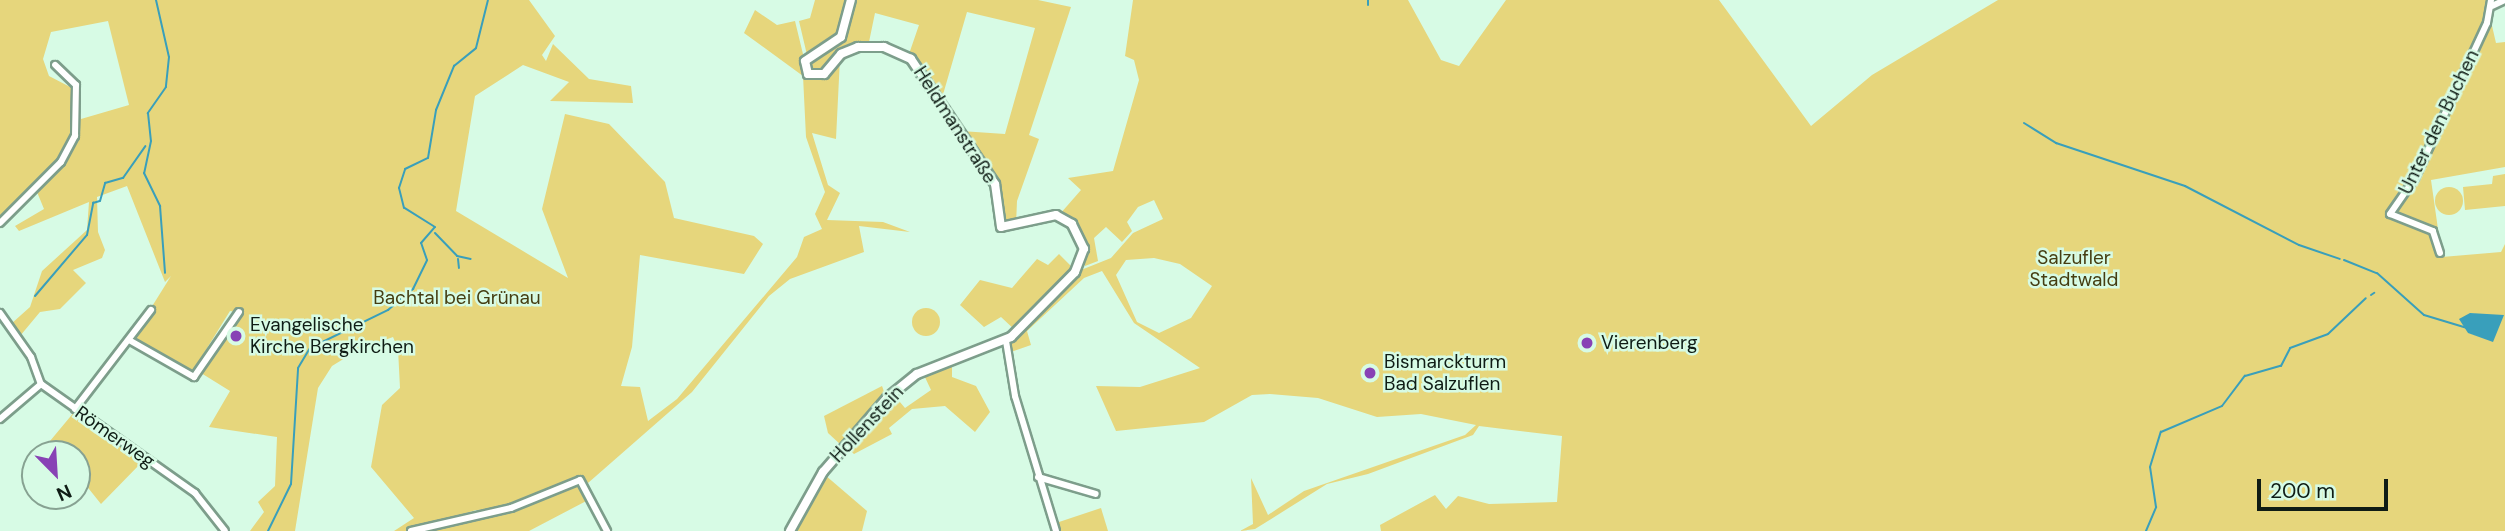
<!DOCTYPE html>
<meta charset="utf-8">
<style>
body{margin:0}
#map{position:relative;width:2505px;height:531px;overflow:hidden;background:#d7fbe5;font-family:"DM Sans",sans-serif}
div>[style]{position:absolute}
.green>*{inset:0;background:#e6d67c}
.round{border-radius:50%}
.water>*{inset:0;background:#399fbb}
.stream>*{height:2px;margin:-1px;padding:0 1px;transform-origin:1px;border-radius:1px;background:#399fbb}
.roads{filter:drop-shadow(2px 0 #7d9e8b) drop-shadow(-2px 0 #7d9e8b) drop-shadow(0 2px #7d9e8b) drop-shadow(0 -2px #7d9e8b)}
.minor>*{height:6px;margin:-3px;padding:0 3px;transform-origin:3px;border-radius:3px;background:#fff}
.major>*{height:8px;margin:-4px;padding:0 4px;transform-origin:4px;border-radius:4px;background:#fff}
.dots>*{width:19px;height:19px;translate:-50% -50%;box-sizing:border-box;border:4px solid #d7fbe5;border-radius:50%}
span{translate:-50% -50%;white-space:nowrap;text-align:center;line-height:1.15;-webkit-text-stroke:5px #d7fbe5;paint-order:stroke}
.street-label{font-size:19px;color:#0f1c15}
.park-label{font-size:19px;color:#453d11}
.poi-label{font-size:19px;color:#0f1c15}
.left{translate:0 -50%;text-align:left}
.north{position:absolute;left:21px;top:440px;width:70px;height:70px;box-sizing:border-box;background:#d7fbe5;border:2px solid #87a292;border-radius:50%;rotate:156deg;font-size:19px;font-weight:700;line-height:28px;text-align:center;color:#0f1c15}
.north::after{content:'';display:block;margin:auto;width:24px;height:32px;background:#8842b5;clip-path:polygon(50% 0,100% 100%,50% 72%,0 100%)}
.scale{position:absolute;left:2257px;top:479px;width:131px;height:32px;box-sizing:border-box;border:4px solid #0f1c15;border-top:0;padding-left:9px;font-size:21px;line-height:24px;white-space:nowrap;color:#0f1c15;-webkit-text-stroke:5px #d7fbe5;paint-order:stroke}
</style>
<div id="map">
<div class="green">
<div style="clip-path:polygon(evenodd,0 0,529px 0,555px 36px,542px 55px,546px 61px,553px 44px,589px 79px,631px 86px,633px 103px,550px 101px,569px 82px,523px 65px,475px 96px,456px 211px,568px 278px,542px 209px,565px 114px,609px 124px,665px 182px,674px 218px,754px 236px,763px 244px,744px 274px,640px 255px,632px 347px,621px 386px,640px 387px,648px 421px,677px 399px,797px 257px,804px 237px,822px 229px,815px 214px,825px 192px,806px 137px,803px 76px,744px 33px,755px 10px,777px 25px,795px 21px,809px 79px,825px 76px,840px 58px,836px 139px,812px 133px,828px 185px,840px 193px,827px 220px,883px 222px,910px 232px,859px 226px,864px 252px,790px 279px,769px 296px,692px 392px,588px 483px,580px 478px,505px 509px,476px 510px,408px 531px,394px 531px,414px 518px,371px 467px,382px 405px,400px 388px,398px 349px,393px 337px,358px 350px,332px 366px,318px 388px,295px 531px,250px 531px,264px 512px,258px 502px,275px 486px,277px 437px,209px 427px,230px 391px,201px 373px,235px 312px,230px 311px,191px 374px,131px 340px,171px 276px,165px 282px,127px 186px,97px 197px,98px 232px,105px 250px,102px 258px,73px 270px,86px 283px,60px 309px,40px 312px,20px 336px,11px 324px,30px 307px,42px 271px,87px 230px,89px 202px,19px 231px,15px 226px,44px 209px,37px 192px,0 225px,0 0,108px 21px,129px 105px,81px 119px,74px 89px,49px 76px,43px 59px,51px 32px,108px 21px)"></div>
<div style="clip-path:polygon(815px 0,849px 0,841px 33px,807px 55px,799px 21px,810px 18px)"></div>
<div style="clip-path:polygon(854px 0,1038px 0,1071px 7px,1029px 135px,1039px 139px,1017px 201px,1016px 225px,1005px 227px,1000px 195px,961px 131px,1005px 134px,1035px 28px,967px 12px,942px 98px,909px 54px,919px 25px,875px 13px,869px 42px,846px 48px,823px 72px,810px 73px,811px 58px,845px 34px)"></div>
<div style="clip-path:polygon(evenodd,1133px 0,1408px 0,1441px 60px,1459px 66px,1506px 0,1719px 0,1811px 126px,1872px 75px,1998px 0,2486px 0,2496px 43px,2505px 42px,2505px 167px,2431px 180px,2442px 257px,2501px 252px,2505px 244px,2505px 531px,1381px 531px,1380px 525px,1435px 495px,1446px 509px,1458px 496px,1489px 504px,1557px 502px,1562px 436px,1479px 426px,1473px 435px,1368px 474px,1327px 484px,1255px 529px,1240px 531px,1253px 524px,1251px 478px,1268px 515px,1304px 491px,1465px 435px,1476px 425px,1421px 414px,1377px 417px,1318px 398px,1270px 394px,1252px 395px,1204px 422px,1116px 431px,1096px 386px,1140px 387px,1200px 368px,1134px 323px,1102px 271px,1084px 278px,1027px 331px,1031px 345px,1011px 352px,1010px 342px,1081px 270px,1111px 258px,1133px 233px,1163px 219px,1154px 200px,1138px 207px,1127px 222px,1132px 231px,1122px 242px,1106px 227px,1094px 238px,1098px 261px,1085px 266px,1081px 233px,1060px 214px,1081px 190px,1068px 178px,1113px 171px,1139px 80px,1134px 60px,1125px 56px,1133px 0,1154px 258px,1180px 264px,1212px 286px,1191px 318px,1159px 333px,1137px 322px,1116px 275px,1126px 260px,1154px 258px,1133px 0,2470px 313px,2486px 316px,2503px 315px,2481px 337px,2469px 333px,2470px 313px)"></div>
<div style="clip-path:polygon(2505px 174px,2505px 206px,2465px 210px,2463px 187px,2492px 184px,2493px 176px)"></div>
<div class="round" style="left:2435px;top:187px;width:28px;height:28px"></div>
<div style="clip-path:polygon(1059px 254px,1074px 269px,1016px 331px,1001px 317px,984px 327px,960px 305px,980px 280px,1012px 288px,1037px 259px,1048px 265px)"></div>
<div class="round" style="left:912px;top:308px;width:28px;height:28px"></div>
<div style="clip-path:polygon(952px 360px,952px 377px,976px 386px,990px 412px,975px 432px,945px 406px,912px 409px,889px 428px,892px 434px,854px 454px,846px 447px,894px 395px,905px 408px,931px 390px,923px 373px)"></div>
<div style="clip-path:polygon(882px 386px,886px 397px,841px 445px,828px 433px,824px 416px)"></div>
<div style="clip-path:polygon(75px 411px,142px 462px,101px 504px,77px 474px,77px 454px,61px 454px,50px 441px)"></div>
<div style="clip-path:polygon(825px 475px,867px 511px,862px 531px,793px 531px)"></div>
<div style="clip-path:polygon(580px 482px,592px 498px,529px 531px,415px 531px,510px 510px)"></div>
<div style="clip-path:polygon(1101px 508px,1108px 531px,1054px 531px,1056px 523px)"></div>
</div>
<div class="water">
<div style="clip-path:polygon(2470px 313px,2504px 315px,2493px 342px,2468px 333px,2459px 319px)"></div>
</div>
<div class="stream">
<div style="left:156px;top:0;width:58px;rotate:77.2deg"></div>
<div style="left:169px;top:57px;width:30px;rotate:96deg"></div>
<div style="left:166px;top:87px;width:32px;rotate:125deg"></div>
<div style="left:148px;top:113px;width:28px;rotate:84deg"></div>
<div style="left:151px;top:141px;width:33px;rotate:102deg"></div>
<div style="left:144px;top:173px;width:37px;rotate:64deg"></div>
<div style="left:160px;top:206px;width:67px;rotate:85.7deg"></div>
<div style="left:1368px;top:5px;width:5px;rotate:-90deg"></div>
<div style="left:2024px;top:123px;width:38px;rotate:32deg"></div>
<div style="left:2056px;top:143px;width:136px;rotate:18.4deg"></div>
<div style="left:2185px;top:186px;width:128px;rotate:27.4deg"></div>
<div style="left:2299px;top:245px;width:43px;rotate:18.9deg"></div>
<div style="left:435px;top:233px;width:32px;rotate:46deg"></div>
<div style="left:457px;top:256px;width:14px;rotate:12deg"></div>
<div style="left:458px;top:259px;width:9px;rotate:84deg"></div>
<div style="left:2344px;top:260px;width:35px;rotate:22deg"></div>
<div style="left:2377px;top:273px;width:63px;rotate:41.8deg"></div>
<div style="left:2424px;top:315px;width:45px;rotate:16.8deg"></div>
<div style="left:2371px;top:295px;width:4px;rotate:-34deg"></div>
<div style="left:35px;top:296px;width:80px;rotate:-49.6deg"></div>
<div style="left:87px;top:235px;width:33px;rotate:-79deg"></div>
<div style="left:93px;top:203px;width:7px;rotate:-16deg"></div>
<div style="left:100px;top:201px;width:19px;rotate:-74deg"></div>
<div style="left:105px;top:183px;width:19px;rotate:-16deg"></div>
<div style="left:123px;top:178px;width:39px;rotate:-55deg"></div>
<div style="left:268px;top:531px;width:52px;rotate:-63.9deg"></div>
<div style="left:291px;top:484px;width:116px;rotate:-86.5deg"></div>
<div style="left:298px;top:368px;width:23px;rotate:-59deg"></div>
<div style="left:310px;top:348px;width:87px;rotate:-26deg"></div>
<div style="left:388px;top:310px;width:33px;rotate:-40deg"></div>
<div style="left:413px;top:289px;width:32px;rotate:-64deg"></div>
<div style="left:427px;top:260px;width:18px;rotate:-109deg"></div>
<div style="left:421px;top:243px;width:21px;rotate:-49deg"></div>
<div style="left:435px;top:227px;width:36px;rotate:-148deg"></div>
<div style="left:404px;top:208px;width:21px;rotate:-104deg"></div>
<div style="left:399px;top:188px;width:20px;rotate:-72deg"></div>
<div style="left:405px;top:169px;width:25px;rotate:-26deg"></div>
<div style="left:428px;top:158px;width:49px;rotate:-80.5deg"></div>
<div style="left:436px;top:110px;width:48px;rotate:-67.8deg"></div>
<div style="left:454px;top:66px;width:28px;rotate:-39deg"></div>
<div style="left:476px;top:48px;width:49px;rotate:-76deg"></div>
<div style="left:2146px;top:531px;width:26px;rotate:-67deg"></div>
<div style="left:2156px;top:507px;width:40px;rotate:-98.5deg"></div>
<div style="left:2150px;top:467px;width:37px;rotate:-73deg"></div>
<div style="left:2161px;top:432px;width:66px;rotate:-23.1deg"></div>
<div style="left:2222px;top:406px;width:38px;rotate:-53deg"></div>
<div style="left:2245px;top:376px;width:37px;rotate:-16deg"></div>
<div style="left:2281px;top:366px;width:20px;rotate:-63deg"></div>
<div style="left:2290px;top:348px;width:40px;rotate:-20.2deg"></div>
<div style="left:2328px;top:334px;width:52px;rotate:-43.5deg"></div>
</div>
<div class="roads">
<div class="minor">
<div style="left:2492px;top:6px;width:14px;rotate:-25deg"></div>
<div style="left:0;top:223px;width:86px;rotate:-45deg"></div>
<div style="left:61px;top:162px;width:30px;rotate:-62deg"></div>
<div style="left:75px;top:136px;width:51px;rotate:-88.9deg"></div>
<div style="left:76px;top:85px;width:29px;rotate:-136deg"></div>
<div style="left:2440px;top:253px;width:23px;rotate:-108deg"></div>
<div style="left:2433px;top:231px;width:46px;rotate:-158.4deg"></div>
<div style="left:2390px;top:214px;width:44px;rotate:-55.2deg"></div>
<div style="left:2415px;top:178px;width:171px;rotate:-65.1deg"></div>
<div style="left:2487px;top:23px;width:23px;rotate:-80deg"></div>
<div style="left:0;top:313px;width:54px;rotate:54.8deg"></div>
<div style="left:31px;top:357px;width:29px;rotate:70deg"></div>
<div style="left:129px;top:340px;width:75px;rotate:29.6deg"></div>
<div style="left:194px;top:377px;width:79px;rotate:-55.3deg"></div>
<div style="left:1006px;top:341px;width:56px;rotate:80.7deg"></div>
<div style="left:1015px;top:396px;width:141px;rotate:73.1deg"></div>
<div style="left:41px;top:384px;width:189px;rotate:35.3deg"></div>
<div style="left:195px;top:493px;width:48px;rotate:51.7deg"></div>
<div style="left:75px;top:409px;width:125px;rotate:-52.5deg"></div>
<div style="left:0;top:419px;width:54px;rotate:-40.5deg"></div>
<div style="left:1038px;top:477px;width:60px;rotate:16.3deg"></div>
<div style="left:411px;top:531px;width:103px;rotate:-13deg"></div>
<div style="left:511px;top:508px;width:74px;rotate:-22.1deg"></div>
<div style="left:580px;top:480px;width:58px;rotate:62.1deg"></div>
</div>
<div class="major">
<div style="left:790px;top:531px;width:68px;rotate:-60.8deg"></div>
<div style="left:823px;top:472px;width:98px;rotate:-49.1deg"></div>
<div style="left:887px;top:398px;width:38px;rotate:-39deg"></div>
<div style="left:917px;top:374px;width:101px;rotate:-21.5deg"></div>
<div style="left:1011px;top:337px;width:91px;rotate:-45.4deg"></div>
<div style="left:1075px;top:272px;width:25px;rotate:-69deg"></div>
<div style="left:1084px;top:249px;width:28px;rotate:-116deg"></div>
<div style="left:1072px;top:224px;width:18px;rotate:-151deg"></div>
<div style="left:1056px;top:215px;width:56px;rotate:167.7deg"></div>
<div style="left:1001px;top:227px;width:43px;rotate:-97.9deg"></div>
<div style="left:995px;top:184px;width:151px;rotate:-123.9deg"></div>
<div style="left:911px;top:59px;width:30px;rotate:-156deg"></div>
<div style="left:884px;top:47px;width:26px;rotate:180deg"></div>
<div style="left:858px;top:47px;width:18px;rotate:158deg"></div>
<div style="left:841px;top:54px;width:26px;rotate:130deg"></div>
<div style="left:824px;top:74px;width:16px;rotate:180deg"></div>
<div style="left:808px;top:74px;width:13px;rotate:-103deg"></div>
<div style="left:805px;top:61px;width:43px;rotate:-33.7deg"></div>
<div style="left:841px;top:37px;width:38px;rotate:-75deg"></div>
</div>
</div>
<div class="dots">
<div style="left:236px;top:336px;background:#8842b5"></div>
<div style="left:1587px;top:343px;background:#8842b5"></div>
<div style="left:1370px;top:373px;background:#8842b5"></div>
</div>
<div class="street-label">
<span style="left:2439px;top:122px;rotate:-64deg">Unter den Buchen</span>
<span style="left:955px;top:125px;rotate:57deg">Heldmanstraße</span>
<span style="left:867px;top:424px;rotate:-47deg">Hollenstein</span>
<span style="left:115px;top:437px;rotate:35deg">Römerweg</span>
</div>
<div class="park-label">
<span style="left:2074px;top:269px">Salzufler<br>Stadtwald</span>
<span style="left:457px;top:298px">Bachtal bei Grünau</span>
</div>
<div class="poi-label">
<span class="left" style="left:250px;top:336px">Evangelische<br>Kirche Bergkirchen</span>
<span class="left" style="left:1601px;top:343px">Vierenberg</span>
<span class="left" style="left:1384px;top:373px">Bismarckturm<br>Bad Salzuflen</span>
</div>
<div class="north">N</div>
<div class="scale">200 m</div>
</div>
